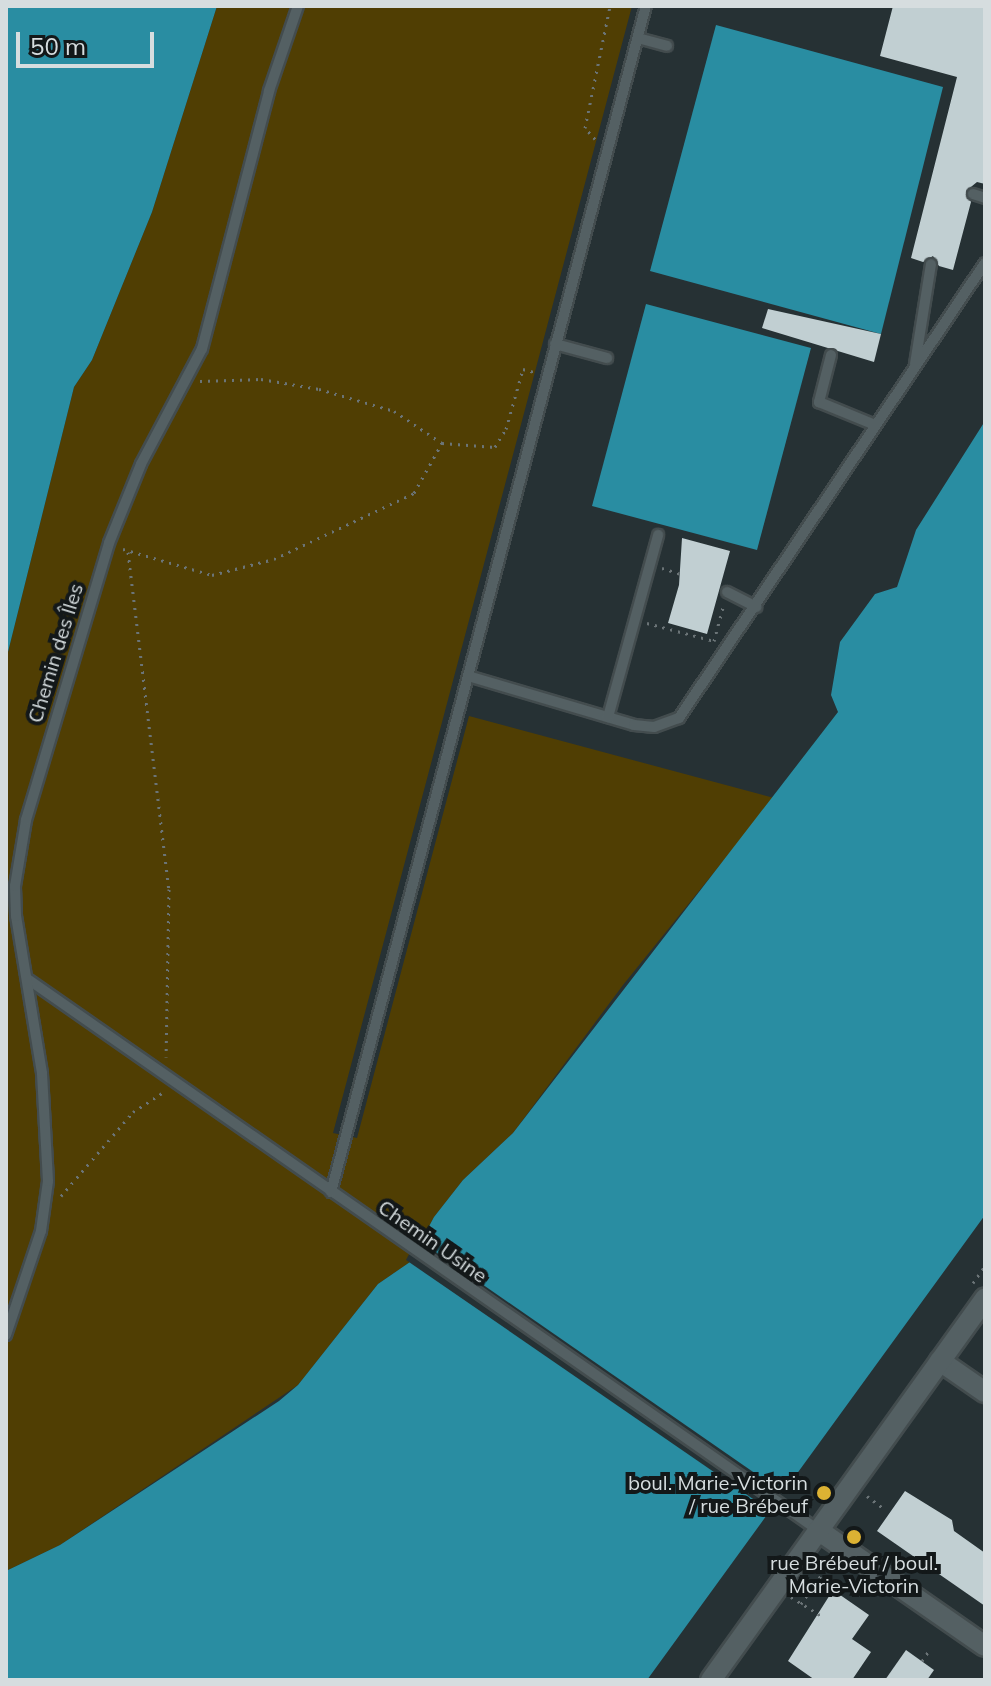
<!DOCTYPE html>
<meta charset="utf-8">
<style>
body{margin:0}
#map{position:relative;width:991px;height:1686px;overflow:hidden;background:#263134;font-family:Mulish,sans-serif}
div>[style]{position:absolute}
.green>*{inset:0;background:#503e03}
.water>*{inset:0;background:#298da2}
.pier>*{inset:0;background:#263134}
.building>*{inset:0;background:#c1cfd2}
.path>*{height:3px;margin-top:-1.5px;transform-origin:0;background:repeating-linear-gradient(90deg,#6b7477 0 2px,transparent 0 8px)}
.roads{filter:drop-shadow(2px 0 #434c4e) drop-shadow(-2px 0 #434c4e) drop-shadow(0 2px #434c4e) drop-shadow(0 -2px #434c4e)}
.service>*{height:10px;margin:-5px;padding:0 5px;transform-origin:5px;border-radius:5px;background:#546063}
.minor>*{height:20px;margin:-10px;padding:0 10px;transform-origin:10px;border-radius:10px;background:#546063}
.tertiary>*{height:20px;margin:-10px;padding:0 10px;transform-origin:10px;border-radius:10px;background:#546063}
.dots>*{width:22px;height:22px;translate:-50% -50%;box-sizing:border-box;border:4px solid #131819;border-radius:50%}
span{translate:-50% -50%;white-space:nowrap;text-align:center;line-height:1.15;-webkit-text-stroke:8px #131819;paint-order:stroke}
.street-label{font-size:20px;color:#d6dddf}
.poi-label{font-size:20px;color:#d6dddf}
.right{translate:-100% -50%;text-align:right}
.frame{position:absolute;inset:0;border:8px solid #d6dddf;pointer-events:none}
.scale{position:absolute;left:16px;top:32px;width:138px;height:36px;box-sizing:border-box;border:4px solid #d6dddf;border-top:0;padding-left:10px;font-size:24px;line-height:28px;white-space:nowrap;color:#d6dddf;-webkit-text-stroke:6px #131819;paint-order:stroke}
</style>
<div id="map">
<div class="green">
<div style="clip-path:polygon(217px 6px,632px 6px,333px 1133px,357px 1138px,469px 716px,774px 798px,623px 985px,513px 1133px,463px 1180px,434px 1217px,410px 1262px,378px 1284px,298px 1385px,60px 1545px,6px 1571px,6px 660px,74px 387px,92px 360px,152px 212px)"></div>
</div>
<div class="water">
<div style="clip-path:polygon(6px 6px,217px 6px,152px 212px,92px 360px,74px 387px,6px 660px)"></div>
<div style="clip-path:polygon(716px 25px,943px 87px,881px 334px,650px 271px)"></div>
<div style="clip-path:polygon(646px 304px,811px 348px,757px 550px,592px 506px)"></div>
<div style="clip-path:polygon(985px 421px,985px 1215px,647px 1680px,6px 1680px,6px 1571px,60px 1545px,279px 1401px,298px 1385px,378px 1284px,410px 1262px,434px 1217px,463px 1180px,513px 1133px,838px 712px,831px 695px,840px 642px,875px 594px,897px 587px,916px 530px)"></div>
</div>
<div class="pier">
<div style="clip-path:polygon(417px 1239px,785px 1494px,772px 1512px,406px 1260px)"></div>
</div>
<div class="building">
<div style="clip-path:polygon(893px 6px,985px 6px,985px 184px,977px 182px,966px 191px,971px 202px,953px 270px,939px 266px,933px 256px,923px 262px,911px 258px,957px 77px,880px 56px)"></div>
<div style="clip-path:polygon(768px 309px,881px 334px,874px 362px,762px 328px)"></div>
<div style="clip-path:polygon(682px 538px,730px 551px,707px 634px,668px 623px,679px 585px)"></div>
<div style="clip-path:polygon(905px 1491px,952px 1520px,954px 1531px,985px 1553px,985px 1606px,877px 1531px)"></div>
<div style="clip-path:polygon(833px 1590px,869px 1615px,852px 1639px,871px 1652px,852px 1680px,815px 1680px,788px 1661px)"></div>
<div style="clip-path:polygon(906px 1650px,934px 1670px,927px 1680px,885px 1680px)"></div>
</div>
<div class="path">
<div style="left:595px;top:139px;width:15px;rotate:-132deg"></div>
<div style="left:585px;top:128px;width:125px;rotate:-78.4deg"></div>
<div style="left:200px;top:381px;width:61px;rotate:-1.9deg"></div>
<div style="left:261px;top:379px;width:59px;rotate:9.8deg"></div>
<div style="left:319px;top:389px;width:78px;rotate:16.3deg"></div>
<div style="left:394px;top:411px;width:58px;rotate:33.7deg"></div>
<div style="left:123px;top:549px;width:93px;rotate:16.3deg"></div>
<div style="left:212px;top:575px;width:64px;rotate:-14.5deg"></div>
<div style="left:274px;top:559px;width:155px;rotate:-25.2deg"></div>
<div style="left:414px;top:493px;width:57px;rotate:-60.8deg"></div>
<div style="left:442px;top:443px;width:53px;rotate:4.3deg"></div>
<div style="left:495px;top:447px;width:21px;rotate:-59deg"></div>
<div style="left:506px;top:429px;width:62px;rotate:-74.2deg"></div>
<div style="left:523px;top:369px;width:11px;rotate:15deg"></div>
<div style="left:128px;top:552px;width:339px;rotate:83.1deg"></div>
<div style="left:169px;top:889px;width:168px;rotate:91deg"></div>
<div style="left:662px;top:568px;width:20px;rotate:18deg"></div>
<div style="left:647px;top:623px;width:69px;rotate:15deg"></div>
<div style="left:714px;top:641px;width:35px;rotate:-75deg"></div>
<div style="left:61px;top:1196px;width:111px;rotate:-49.4deg"></div>
<div style="left:133px;top:1112px;width:37px;rotate:-33deg"></div>
<div style="left:973px;top:1283px;width:21px;rotate:-55deg"></div>
<div style="left:867px;top:1496px;width:20px;rotate:37deg"></div>
<div style="left:791px;top:1597px;width:36px;rotate:32deg"></div>
<div style="left:801px;top:1604px;width:52px;rotate:-55.1deg"></div>
<div style="left:922px;top:1661px;width:14px;rotate:-56deg"></div>
<div style="left:965px;top:1680px;width:5px;rotate:-53deg"></div>
</div>
<div class="roads">
<div class="service">
<div style="left:638px;top:38px;width:30px;rotate:15deg"></div>
<div style="left:973px;top:194px;width:13px;rotate:18deg"></div>
<div style="left:555px;top:344px;width:54px;rotate:15.1deg"></div>
<div style="left:831px;top:355px;width:49px;rotate:104.3deg"></div>
<div style="left:819px;top:402px;width:61px;rotate:22.3deg"></div>
<div style="left:915px;top:364px;width:101px;rotate:-80.9deg"></div>
<div style="left:727px;top:592px;width:33px;rotate:27deg"></div>
<div style="left:468px;top:676px;width:173px;rotate:16.4deg"></div>
<div style="left:634px;top:725px;width:20px;rotate:6deg"></div>
<div style="left:654px;top:727px;width:27px;rotate:-20deg"></div>
<div style="left:679px;top:718px;width:548px;rotate:-56.08deg"></div>
<div style="left:608px;top:717px;width:189px;rotate:-74.6deg"></div>
<div style="left:29px;top:980px;width:962px;rotate:34.88deg"></div>
<div style="left:331px;top:1192px;width:1227px;rotate:-75.13deg"></div>
<div style="left:6px;top:1335px;width:110px;rotate:-71.4deg"></div>
<div style="left:41px;top:1231px;width:50px;rotate:-82deg"></div>
<div style="left:48px;top:1181px;width:108px;rotate:-93.2deg"></div>
<div style="left:42px;top:1073px;width:159px;rotate:-99.4deg"></div>
<div style="left:16px;top:916px;width:30px;rotate:-92deg"></div>
<div style="left:15px;top:886px;width:67px;rotate:-80.5deg"></div>
<div style="left:26px;top:820px;width:289px;rotate:-73.3deg"></div>
<div style="left:109px;top:543px;width:85px;rotate:-67.9deg"></div>
<div style="left:141px;top:464px;width:130px;rotate:-62.1deg"></div>
<div style="left:202px;top:349px;width:267px;rotate:-75.4deg"></div>
<div style="left:269px;top:91px;width:90px;rotate:-71.2deg"></div>
</div>
<div class="minor">
<div style="left:940px;top:1361px;width:55px;rotate:34.6deg"></div>
</div>
<div class="tertiary">
<div style="left:818px;top:1530px;width:203px;rotate:34.8deg"></div>
<div style="left:711px;top:1680px;width:470px;rotate:-54.3deg"></div>
</div>
</div>
<div class="dots">
<div style="left:824px;top:1493px;background:#dcb233"></div>
<div style="left:854px;top:1537px;background:#dcb233"></div>
</div>
<div class="street-label">
<span style="left:55px;top:653px;rotate:-73deg">Chemin des Îles</span>
<span style="left:433px;top:1241px;rotate:35deg">Chemin Usine</span>
</div>
<div class="poi-label">
<span class="right" style="left:808px;top:1494px">boul. Marie-Victorin<br>/ rue Brébeuf</span>
<span style="left:854px;top:1574px">rue Brébeuf / boul.<br>Marie-Victorin</span>
</div>
<div class="frame"></div>
<div class="scale">50 m</div>
</div>
